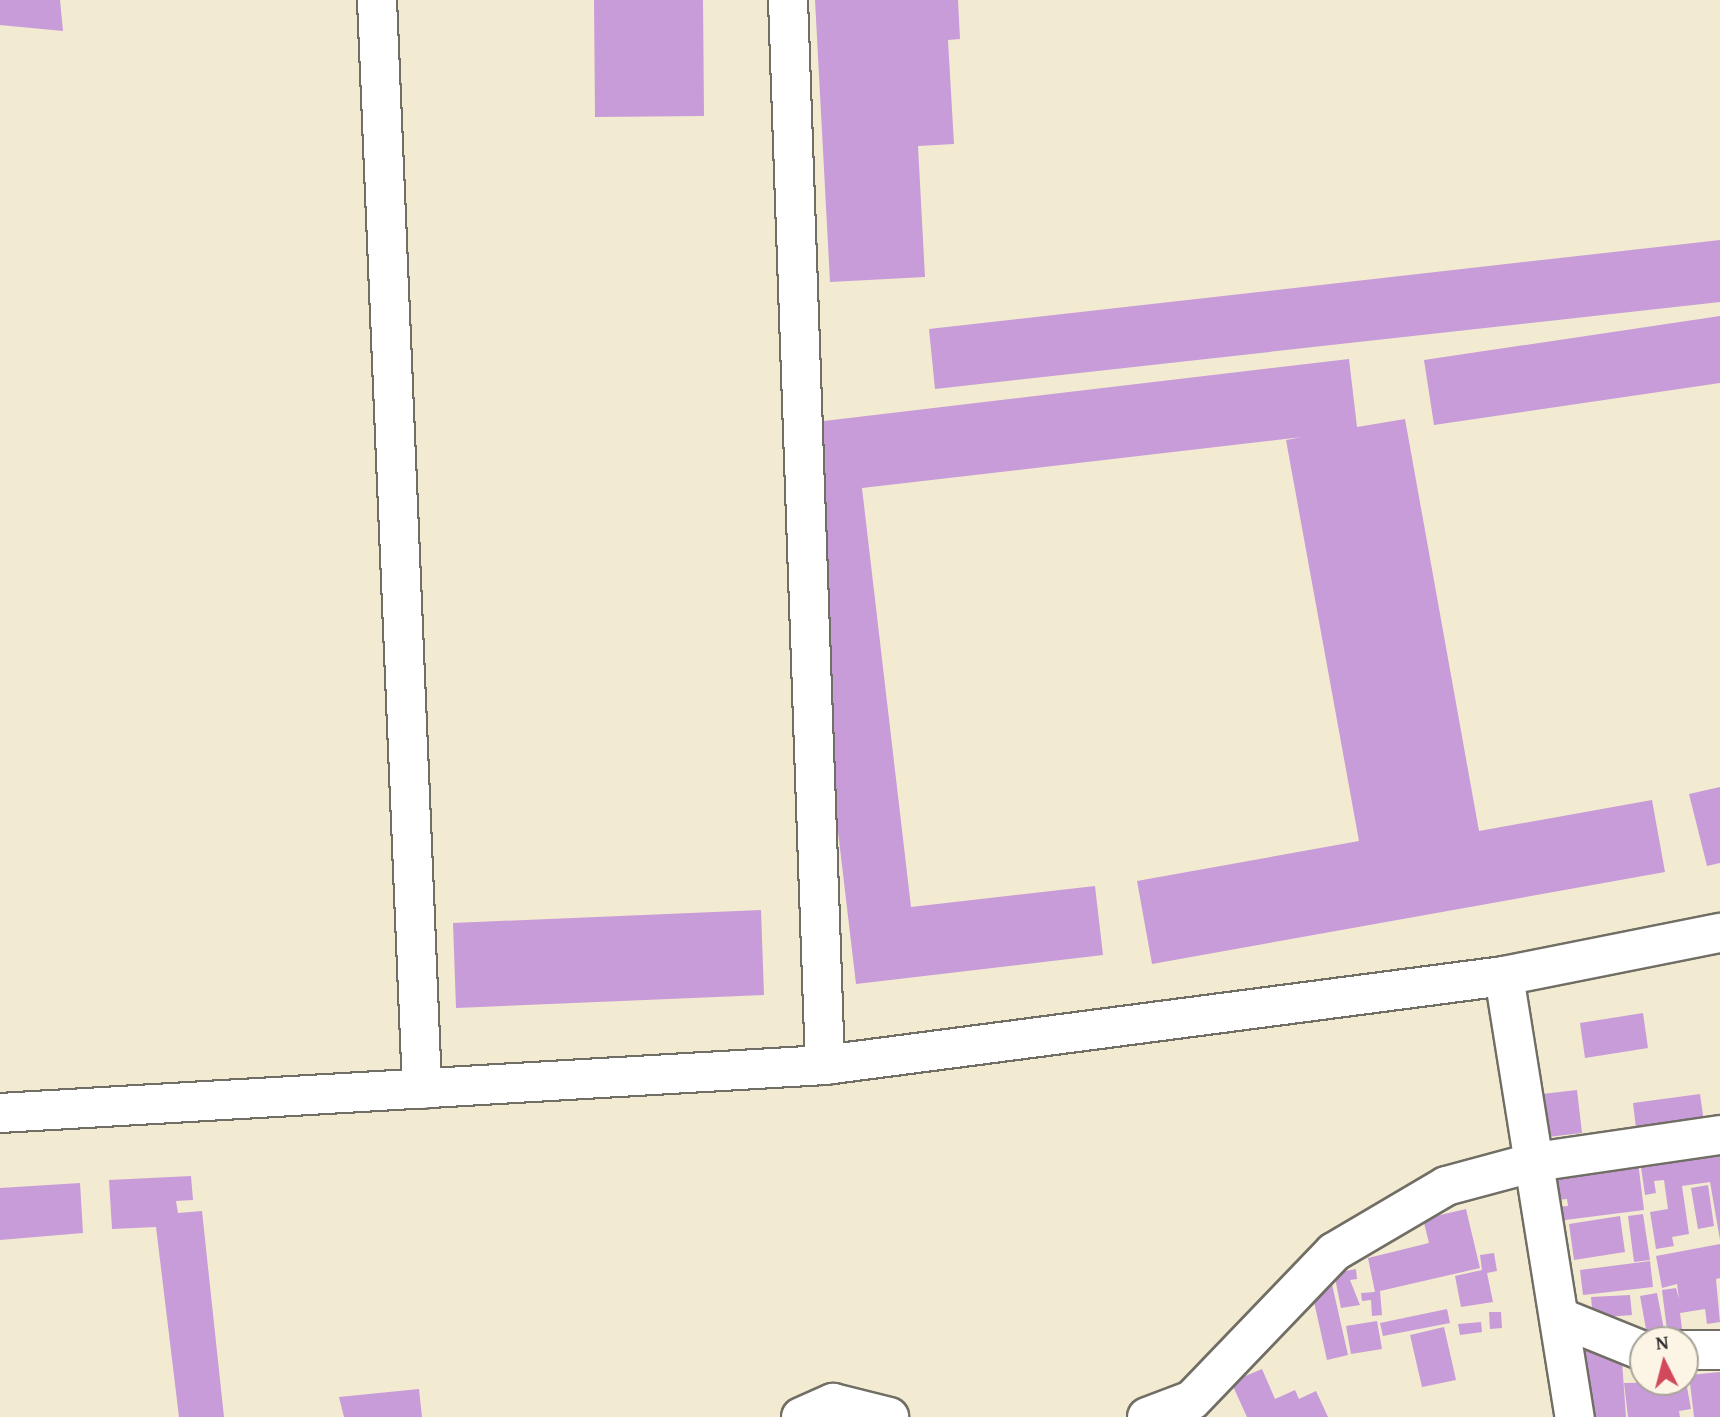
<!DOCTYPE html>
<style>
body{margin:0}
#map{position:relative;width:1720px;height:1417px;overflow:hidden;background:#f2ebd1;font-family:"Gentium Book Plus",serif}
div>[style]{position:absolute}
.building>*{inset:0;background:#c89cd8}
.roads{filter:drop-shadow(2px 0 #716e65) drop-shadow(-2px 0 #716e65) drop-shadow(0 2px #716e65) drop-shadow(0 -2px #716e65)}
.minor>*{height:38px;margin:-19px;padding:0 19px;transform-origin:19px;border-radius:19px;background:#fff}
span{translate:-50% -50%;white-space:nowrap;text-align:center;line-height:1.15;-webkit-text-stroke:5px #fcf5e5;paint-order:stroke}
.north{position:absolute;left:1629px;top:1326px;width:70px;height:70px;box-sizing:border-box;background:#fcf5e5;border:2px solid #a8a49b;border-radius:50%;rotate:354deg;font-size:19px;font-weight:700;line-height:28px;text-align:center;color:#2b2b2b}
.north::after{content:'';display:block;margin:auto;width:24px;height:32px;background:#d1495b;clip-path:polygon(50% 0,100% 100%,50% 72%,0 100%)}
</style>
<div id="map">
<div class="building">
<div style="clip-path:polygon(0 0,60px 0,63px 31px,0 25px)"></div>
<div style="clip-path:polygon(594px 0,703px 0,704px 116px,595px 117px)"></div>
<div style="clip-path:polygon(815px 0,958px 0,960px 39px,948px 40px,954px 144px,918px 146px,925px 277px,830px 282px)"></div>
<div style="clip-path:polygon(1720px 240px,1720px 302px,935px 389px,929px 329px)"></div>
<div style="clip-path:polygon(1720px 316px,1720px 383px,1434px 425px,1424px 360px)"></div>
<div style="clip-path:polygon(1349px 359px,1357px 427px,1405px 419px,1479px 831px,1652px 800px,1665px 872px,1152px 964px,1137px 881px,1359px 841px,1286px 440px,1302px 437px,862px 488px,911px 907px,1095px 886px,1103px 955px,856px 984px,790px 425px)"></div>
<div style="clip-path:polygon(1720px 787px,1720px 863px,1707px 866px,1689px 794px)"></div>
<div style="clip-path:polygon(761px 910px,764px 995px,456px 1008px,453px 923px)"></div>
<div style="clip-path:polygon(1643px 1013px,1648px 1048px,1585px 1058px,1580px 1023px)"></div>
<div style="clip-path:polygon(1577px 1090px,1582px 1133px,1548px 1137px,1542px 1094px)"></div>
<div style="clip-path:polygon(1700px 1094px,1705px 1129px,1637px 1137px,1633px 1103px)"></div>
<div style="clip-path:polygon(1720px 1146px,1720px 1240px,1710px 1182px,1682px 1186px,1689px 1234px,1672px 1237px,1674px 1246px,1656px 1249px,1650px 1212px,1668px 1209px,1664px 1180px,1654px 1181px,1656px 1193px,1645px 1195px,1639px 1153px)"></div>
<div style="clip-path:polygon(1638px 1162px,1644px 1210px,1557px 1221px,1556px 1207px,1568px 1206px,1567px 1199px,1556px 1200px,1553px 1172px)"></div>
<div style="clip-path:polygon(191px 1176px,193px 1200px,176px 1201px,178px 1213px,202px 1211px,224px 1417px,179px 1417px,156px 1227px,112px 1229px,109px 1180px)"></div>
<div style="clip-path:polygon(80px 1183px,83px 1233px,0 1240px,0 1188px)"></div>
<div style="clip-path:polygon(1708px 1185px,1714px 1226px,1698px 1229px,1691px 1188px)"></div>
<div style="clip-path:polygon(1466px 1209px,1480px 1268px,1380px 1291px,1382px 1315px,1372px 1316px,1371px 1300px,1362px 1301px,1361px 1293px,1375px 1292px,1368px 1258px,1429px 1243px,1423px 1219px)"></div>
<div style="clip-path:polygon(1643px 1214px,1650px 1260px,1634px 1262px,1628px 1216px)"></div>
<div style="clip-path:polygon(1620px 1216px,1625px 1252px,1574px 1260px,1569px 1224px)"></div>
<div style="clip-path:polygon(1720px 1244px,1720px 1278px,1716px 1279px,1720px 1322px,1707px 1324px,1705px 1309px,1680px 1313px,1683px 1336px,1668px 1338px,1662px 1290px,1676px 1288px,1679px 1299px,1677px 1284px,1662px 1288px,1656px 1256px)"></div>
<div style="clip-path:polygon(1494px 1253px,1497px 1271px,1487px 1273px,1493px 1302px,1461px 1307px,1455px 1276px,1482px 1270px,1480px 1255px)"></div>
<div style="clip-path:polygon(1650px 1261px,1653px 1287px,1583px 1295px,1580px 1270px)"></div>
<div style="clip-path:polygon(1356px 1269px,1357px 1279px,1350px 1280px,1360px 1305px,1341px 1308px,1334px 1273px)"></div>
<div style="clip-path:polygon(1329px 1271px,1348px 1355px,1327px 1360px,1312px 1293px)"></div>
<div style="clip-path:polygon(1657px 1293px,1666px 1340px,1648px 1340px,1640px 1296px)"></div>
<div style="clip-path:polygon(1630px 1295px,1632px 1315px,1593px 1318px,1591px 1297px)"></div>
<div style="clip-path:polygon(1447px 1309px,1450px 1323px,1383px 1336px,1380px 1323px)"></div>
<div style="clip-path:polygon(1489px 1312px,1501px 1312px,1502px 1328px,1490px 1329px)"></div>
<div style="clip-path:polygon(1377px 1321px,1382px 1349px,1351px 1354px,1346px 1326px)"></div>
<div style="clip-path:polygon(1481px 1322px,1482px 1332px,1460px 1335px,1458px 1324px)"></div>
<div style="clip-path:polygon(1444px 1327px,1456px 1380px,1422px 1387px,1410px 1335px)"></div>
<div style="clip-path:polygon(1580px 1337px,1622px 1361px,1626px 1417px,1586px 1417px)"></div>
<div style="clip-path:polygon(1262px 1369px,1275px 1399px,1295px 1390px,1299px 1399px,1316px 1391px,1328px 1417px,1247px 1417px,1231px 1382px)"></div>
<div style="clip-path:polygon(1720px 1372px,1720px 1417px,1694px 1417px,1689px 1375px)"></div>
<div style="clip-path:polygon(1685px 1376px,1691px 1409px,1679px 1411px,1680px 1417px,1628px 1417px,1624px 1383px,1685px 1382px)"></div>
<div style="clip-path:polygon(419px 1389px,422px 1417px,344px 1417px,339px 1397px)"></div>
</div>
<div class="roads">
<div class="minor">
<div style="left:377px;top:0;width:1090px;rotate:87.63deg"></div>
<div style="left:788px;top:0;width:1066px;rotate:88.01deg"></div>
<div style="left:1504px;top:976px;width:447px;rotate:80.9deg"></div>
<div style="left:0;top:1113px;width:826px;rotate:-3.33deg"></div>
<div style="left:825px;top:1065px;width:685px;rotate:-7.47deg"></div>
<div style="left:1504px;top:976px;width:220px;rotate:-11.3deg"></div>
<div style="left:1559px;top:1317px;width:91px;rotate:22deg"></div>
<div style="left:1685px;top:1350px;width:35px"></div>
<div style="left:801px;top:1417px;width:35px;rotate:-24deg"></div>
<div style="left:833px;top:1403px;width:58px;rotate:14deg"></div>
<div style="left:1147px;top:1417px;width:48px;rotate:-20.7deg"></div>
<div style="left:1192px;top:1400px;width:205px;rotate:-46.2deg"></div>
<div style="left:1334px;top:1252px;width:130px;rotate:-30.5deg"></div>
<div style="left:1446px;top:1186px;width:92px;rotate:-15.1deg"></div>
<div style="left:1535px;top:1162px;width:187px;rotate:-8.3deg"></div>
</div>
</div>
<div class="north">N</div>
</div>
